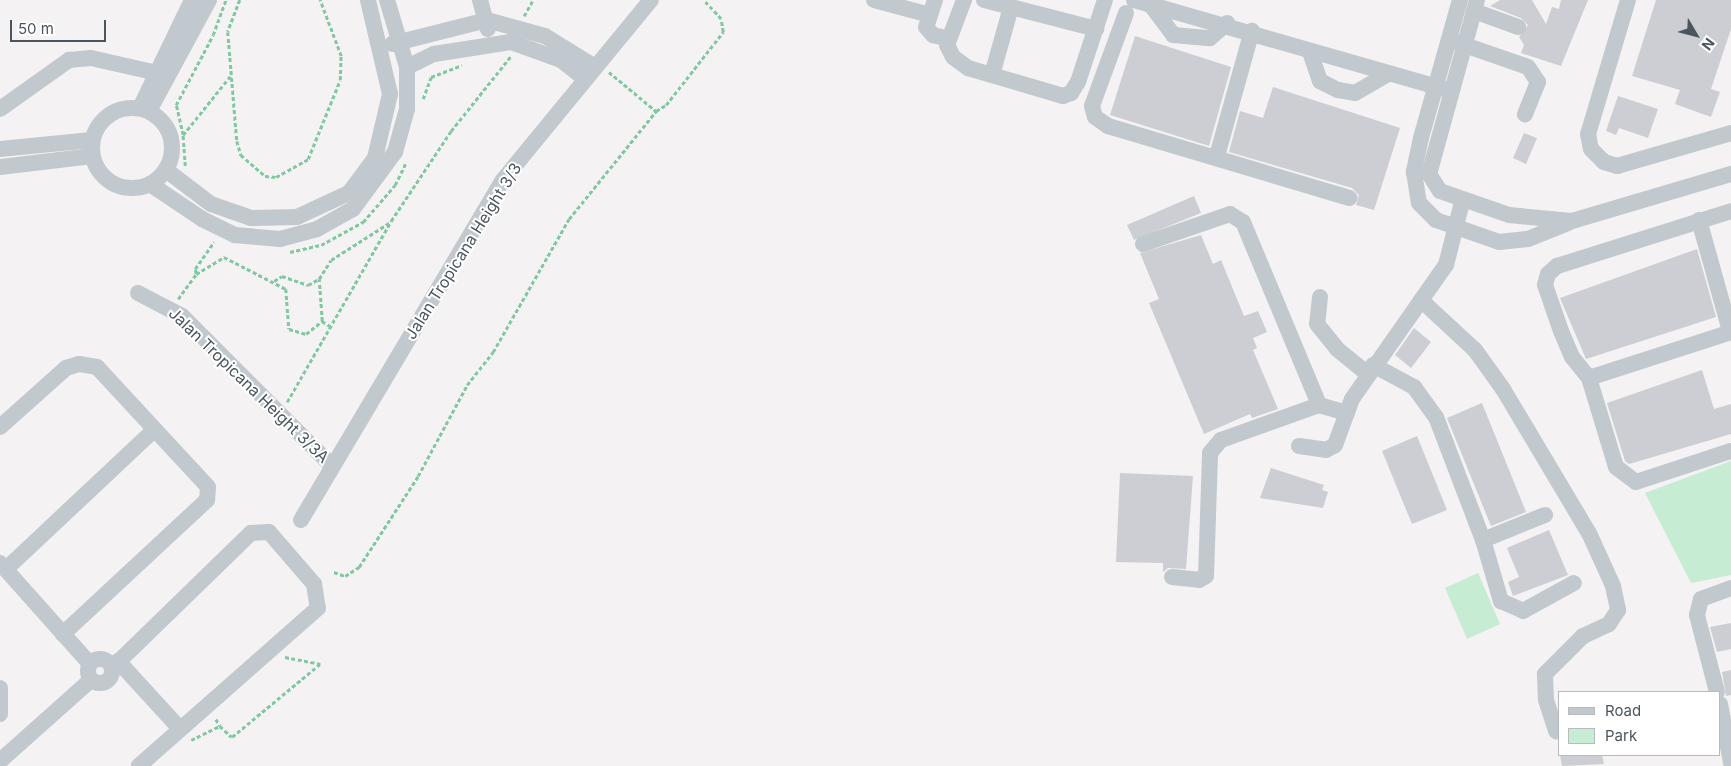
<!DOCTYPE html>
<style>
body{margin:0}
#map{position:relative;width:1731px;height:766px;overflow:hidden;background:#f4f2f2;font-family:Inter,sans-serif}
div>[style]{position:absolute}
.green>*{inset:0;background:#c6ecd3}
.building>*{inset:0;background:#ccced3}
.path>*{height:2.5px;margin-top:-1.25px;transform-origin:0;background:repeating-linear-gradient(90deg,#81c7a1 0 4px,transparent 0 6.5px)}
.minor>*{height:16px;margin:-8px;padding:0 8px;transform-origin:8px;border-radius:8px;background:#c1c9ce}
.minor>.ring{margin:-8px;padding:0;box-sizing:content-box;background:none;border:16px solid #c1c9ce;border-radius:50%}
span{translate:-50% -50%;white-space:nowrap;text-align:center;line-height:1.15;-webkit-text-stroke:4px #fff;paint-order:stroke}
.street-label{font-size:16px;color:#4b555d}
.legend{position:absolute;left:1558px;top:691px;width:162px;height:65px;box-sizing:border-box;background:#fff;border:1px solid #b7bbbe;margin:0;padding:6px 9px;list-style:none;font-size:15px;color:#4b555d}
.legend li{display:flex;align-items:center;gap:10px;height:25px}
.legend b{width:25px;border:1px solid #b7bbbe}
.north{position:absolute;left:1671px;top:10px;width:50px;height:50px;-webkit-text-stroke:4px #fff;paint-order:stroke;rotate:127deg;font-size:14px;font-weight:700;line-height:20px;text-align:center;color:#4b555d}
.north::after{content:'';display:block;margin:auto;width:18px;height:22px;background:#4b555d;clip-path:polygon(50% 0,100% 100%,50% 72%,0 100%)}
.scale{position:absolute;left:10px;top:20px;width:96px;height:22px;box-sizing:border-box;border:2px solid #4b555d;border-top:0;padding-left:6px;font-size:15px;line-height:18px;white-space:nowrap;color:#4b555d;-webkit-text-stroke:4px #fff;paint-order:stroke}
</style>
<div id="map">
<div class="green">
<div style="clip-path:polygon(1731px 461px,1731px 575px,1691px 583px,1645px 493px)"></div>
<div style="clip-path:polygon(1478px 573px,1500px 624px,1467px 639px,1445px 588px)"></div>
</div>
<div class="building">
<div style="clip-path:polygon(1500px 0,1532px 0,1546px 24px,1552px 7px,1559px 9px,1561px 0,1588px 0,1561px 66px,1521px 53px,1524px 45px,1519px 37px,1528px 25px,1521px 18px,1490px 6px)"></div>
<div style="clip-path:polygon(1656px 0,1731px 0,1731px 29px,1711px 89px,1720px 92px,1711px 117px,1675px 104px,1680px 90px,1632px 76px)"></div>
<div style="clip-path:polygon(1135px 36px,1231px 67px,1209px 146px,1110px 115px)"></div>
<div style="clip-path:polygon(1273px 87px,1400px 128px,1374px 210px,1356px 205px,1359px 195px,1352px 188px,1229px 152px,1240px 111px,1263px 118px)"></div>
<div style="clip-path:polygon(1618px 96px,1658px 109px,1648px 138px,1619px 128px,1616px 135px,1606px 131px)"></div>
<div style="clip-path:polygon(1524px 133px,1537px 138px,1526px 164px,1513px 158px)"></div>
<div style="clip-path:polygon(1194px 196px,1201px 213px,1134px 240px,1127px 225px)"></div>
<div style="clip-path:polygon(1201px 235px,1213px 264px,1221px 260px,1244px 316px,1258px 311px,1267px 332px,1253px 338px,1257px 348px,1253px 350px,1278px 409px,1252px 418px,1250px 414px,1204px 434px,1149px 303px,1159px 299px,1140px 253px)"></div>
<div style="clip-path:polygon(1697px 249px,1716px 317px,1586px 359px,1560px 298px)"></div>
<div style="clip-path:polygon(1414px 328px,1431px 342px,1411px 368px,1395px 355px)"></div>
<div style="clip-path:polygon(1702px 370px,1714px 409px,1731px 404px,1731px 434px,1629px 464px,1625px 461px,1607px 403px)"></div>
<div style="clip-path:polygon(1482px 403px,1526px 512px,1491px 526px,1447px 418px)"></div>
<div style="clip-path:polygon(1417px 436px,1447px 510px,1412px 524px,1382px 451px)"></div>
<div style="clip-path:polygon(1271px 468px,1324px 485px,1322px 490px,1328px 492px,1323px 508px,1260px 498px)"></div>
<div style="clip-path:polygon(1120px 473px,1193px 476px,1186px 569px,1168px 568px,1163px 572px,1163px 563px,1116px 562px)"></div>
<div style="clip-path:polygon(1549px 530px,1568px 575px,1513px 596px,1508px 582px,1519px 577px,1507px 548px)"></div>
<div style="clip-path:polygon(1731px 623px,1731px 649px,1717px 652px,1710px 627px)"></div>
<div style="clip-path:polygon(1731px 670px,1731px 695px,1726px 696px,1722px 672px)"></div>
<div style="clip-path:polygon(1560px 755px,1602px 755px,1604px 764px,1562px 766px)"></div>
</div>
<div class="path">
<div style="left:240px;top:0;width:34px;rotate:111deg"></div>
<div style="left:228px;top:32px;width:109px;rotate:85.3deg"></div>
<div style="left:237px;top:141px;width:15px;rotate:74deg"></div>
<div style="left:241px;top:155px;width:32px;rotate:41deg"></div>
<div style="left:265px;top:176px;width:11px;rotate:5deg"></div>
<div style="left:276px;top:177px;width:37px;rotate:-29deg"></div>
<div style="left:308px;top:159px;width:85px;rotate:-67.9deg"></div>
<div style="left:340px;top:80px;width:24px;rotate:-88deg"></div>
<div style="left:341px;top:56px;width:60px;rotate:-110.6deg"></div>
<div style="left:524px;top:16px;width:18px;rotate:-61deg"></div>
<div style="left:609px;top:72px;width:61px;rotate:39.7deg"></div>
<div style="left:656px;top:111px;width:12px;rotate:-31deg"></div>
<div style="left:666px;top:105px;width:93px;rotate:-52deg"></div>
<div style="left:723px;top:32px;width:13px;rotate:-99deg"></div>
<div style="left:721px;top:19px;width:26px;rotate:-133deg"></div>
<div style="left:423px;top:99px;width:23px;rotate:-70deg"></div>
<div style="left:431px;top:77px;width:33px;rotate:-21deg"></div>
<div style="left:183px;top:135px;width:31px;rotate:-103deg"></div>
<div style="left:176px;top:105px;width:79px;rotate:-62.1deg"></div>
<div style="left:213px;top:35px;width:37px;rotate:-70deg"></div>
<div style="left:185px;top:166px;width:31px;rotate:-94deg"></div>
<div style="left:183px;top:135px;width:77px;rotate:-51.3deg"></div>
<div style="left:290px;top:252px;width:32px;rotate:-13deg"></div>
<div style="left:321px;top:245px;width:48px;rotate:-28.7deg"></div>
<div style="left:363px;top:222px;width:49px;rotate:-49.1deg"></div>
<div style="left:395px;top:185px;width:25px;rotate:-64deg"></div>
<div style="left:196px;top:274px;width:5px;rotate:-101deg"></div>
<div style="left:195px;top:269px;width:33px;rotate:-55deg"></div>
<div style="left:274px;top:281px;width:9px;rotate:-32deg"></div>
<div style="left:282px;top:276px;width:28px;rotate:19deg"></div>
<div style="left:308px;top:285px;width:13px;rotate:-29deg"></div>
<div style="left:178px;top:299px;width:31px;rotate:-54deg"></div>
<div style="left:196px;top:274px;width:33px;rotate:-31deg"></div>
<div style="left:224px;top:257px;width:70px;rotate:27.3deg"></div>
<div style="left:286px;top:289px;width:40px;rotate:85.7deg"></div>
<div style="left:289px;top:329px;width:18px;rotate:16deg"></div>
<div style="left:306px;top:334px;width:21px;rotate:-39deg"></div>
<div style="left:322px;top:321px;width:42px;rotate:-94.1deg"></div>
<div style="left:319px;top:279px;width:22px;rotate:-58deg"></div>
<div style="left:331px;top:260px;width:69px;rotate:-32.5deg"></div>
<div style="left:322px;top:321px;width:9px;rotate:32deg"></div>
<div style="left:287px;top:402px;width:209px;rotate:-60.1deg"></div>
<div style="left:391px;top:221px;width:108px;rotate:-56.3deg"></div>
<div style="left:451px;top:131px;width:95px;rotate:-51.4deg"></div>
<div style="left:334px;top:572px;width:12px;rotate:20deg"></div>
<div style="left:345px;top:576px;width:17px;rotate:-33deg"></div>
<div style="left:359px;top:567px;width:108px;rotate:-57deg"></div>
<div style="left:418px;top:476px;width:103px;rotate:-61.7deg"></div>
<div style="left:467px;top:385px;width:42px;rotate:-51.8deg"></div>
<div style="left:493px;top:352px;width:153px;rotate:-60.3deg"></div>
<div style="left:569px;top:219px;width:139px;rotate:-51.1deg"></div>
<div style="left:285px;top:657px;width:36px;rotate:11deg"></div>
<div style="left:216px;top:719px;width:8px;rotate:60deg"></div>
<div style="left:191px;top:740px;width:32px;rotate:-26deg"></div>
<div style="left:220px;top:726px;width:16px;rotate:43deg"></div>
<div style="left:232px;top:737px;width:114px;rotate:-39.7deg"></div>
</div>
<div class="minor">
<div style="left:480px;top:0;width:30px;rotate:75deg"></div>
<div style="left:874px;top:0;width:58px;rotate:15deg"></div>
<div style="left:935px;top:0;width:28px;rotate:108deg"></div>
<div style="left:926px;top:27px;width:11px;rotate:49deg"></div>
<div style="left:933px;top:35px;width:16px;rotate:14deg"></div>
<div style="left:964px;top:0;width:48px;rotate:110.7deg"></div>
<div style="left:947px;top:45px;width:13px;rotate:63deg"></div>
<div style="left:953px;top:57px;width:19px;rotate:36deg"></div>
<div style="left:968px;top:68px;width:99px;rotate:16.4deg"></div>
<div style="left:1063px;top:96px;width:9px;rotate:-21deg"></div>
<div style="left:1071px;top:93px;width:13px;rotate:-58deg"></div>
<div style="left:1078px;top:82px;width:86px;rotate:-71.8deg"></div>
<div style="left:984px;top:0;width:116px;rotate:14.5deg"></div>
<div style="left:1134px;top:0;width:323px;rotate:16deg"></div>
<div style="left:1460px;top:0;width:143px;rotate:105.8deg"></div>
<div style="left:1421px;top:138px;width:35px;rotate:102deg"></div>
<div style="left:1414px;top:172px;width:31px;rotate:81deg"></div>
<div style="left:1419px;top:203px;width:24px;rotate:45deg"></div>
<div style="left:1436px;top:220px;width:67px;rotate:19.2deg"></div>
<div style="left:1499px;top:242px;width:29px;rotate:-6deg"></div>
<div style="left:1528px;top:239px;width:43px;rotate:-21.8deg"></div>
<div style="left:1477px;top:0;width:180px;rotate:105.4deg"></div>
<div style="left:1429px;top:174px;width:20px;rotate:57deg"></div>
<div style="left:1440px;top:191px;width:73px;rotate:19.2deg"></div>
<div style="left:1509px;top:215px;width:63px;rotate:5.4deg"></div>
<div style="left:1572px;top:221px;width:166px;rotate:-16.5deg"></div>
<div style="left:1628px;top:0;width:140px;rotate:106.6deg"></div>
<div style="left:1588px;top:134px;width:15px;rotate:79deg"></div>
<div style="left:1591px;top:149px;width:18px;rotate:45deg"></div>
<div style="left:1604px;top:162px;width:14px;rotate:17deg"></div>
<div style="left:1617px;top:166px;width:119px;rotate:-16.1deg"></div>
<div style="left:1150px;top:4px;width:39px;rotate:53deg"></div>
<div style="left:1173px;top:35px;width:37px;rotate:5deg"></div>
<div style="left:1210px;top:38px;width:23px;rotate:-41deg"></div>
<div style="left:1474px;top:11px;width:47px;rotate:20deg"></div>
<div style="left:1126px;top:13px;width:99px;rotate:110.1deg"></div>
<div style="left:1092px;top:106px;width:11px;rotate:75deg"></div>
<div style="left:1095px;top:117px;width:16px;rotate:35deg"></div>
<div style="left:1108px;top:126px;width:252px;rotate:16.6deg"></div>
<div style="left:1453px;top:41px;width:79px;rotate:19.1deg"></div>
<div style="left:1528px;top:67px;width:18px;rotate:56deg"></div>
<div style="left:1538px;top:82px;width:35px;rotate:112deg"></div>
<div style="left:392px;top:44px;width:98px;rotate:-14.2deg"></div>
<div style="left:487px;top:20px;width:60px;rotate:15.4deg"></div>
<div style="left:545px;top:36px;width:59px;rotate:31.8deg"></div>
<div style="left:1310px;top:52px;width:31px;rotate:71deg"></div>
<div style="left:1320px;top:81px;width:20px;rotate:27deg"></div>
<div style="left:1338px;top:90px;width:17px;rotate:10deg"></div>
<div style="left:1355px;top:93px;width:36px;rotate:-30deg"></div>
<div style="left:407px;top:67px;width:30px;rotate:-26deg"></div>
<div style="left:434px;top:54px;width:78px;rotate:-8.9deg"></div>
<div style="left:511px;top:42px;width:53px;rotate:19.8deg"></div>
<div style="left:561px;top:60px;width:29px;rotate:38deg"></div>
<div style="left:992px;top:75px;width:71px;rotate:-74.4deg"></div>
<div style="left:141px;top:106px;width:118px;rotate:-64.3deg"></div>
<div class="ring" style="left:92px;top:108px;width:64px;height:64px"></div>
<div style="left:0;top:109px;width:85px;rotate:-35.4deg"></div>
<div style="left:69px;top:60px;width:22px;rotate:-5deg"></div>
<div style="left:91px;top:58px;width:68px;rotate:12.8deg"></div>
<div style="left:149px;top:111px;width:126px;rotate:-61.6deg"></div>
<div style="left:0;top:149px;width:92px;rotate:-5.6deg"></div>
<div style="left:1217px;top:156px;width:130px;rotate:-74.4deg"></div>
<div style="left:0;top:167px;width:93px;rotate:-6.8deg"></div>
<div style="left:166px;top:170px;width:56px;rotate:37.1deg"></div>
<div style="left:211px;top:204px;width:42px;rotate:19.3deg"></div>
<div style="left:251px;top:218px;width:46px;rotate:-1.2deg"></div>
<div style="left:297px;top:217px;width:57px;rotate:-24.8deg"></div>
<div style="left:349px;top:193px;width:44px;rotate:-53.4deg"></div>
<div style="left:375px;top:158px;width:66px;rotate:-76.8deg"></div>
<div style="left:390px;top:94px;width:97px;rotate:-103.2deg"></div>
<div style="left:150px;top:184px;width:63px;rotate:33.9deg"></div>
<div style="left:202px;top:219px;width:37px;rotate:26deg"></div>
<div style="left:235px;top:235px;width:45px;rotate:5.1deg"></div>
<div style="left:280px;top:239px;width:38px;rotate:-15deg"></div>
<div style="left:317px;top:229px;width:41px;rotate:-29.1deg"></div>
<div style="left:353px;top:209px;width:71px;rotate:-53.6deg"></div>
<div style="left:395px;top:152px;width:45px;rotate:-74.4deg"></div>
<div style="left:407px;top:109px;width:42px;rotate:-90deg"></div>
<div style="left:407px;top:67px;width:70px;rotate:-106.6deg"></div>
<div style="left:1699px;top:220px;width:115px;rotate:74.4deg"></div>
<div style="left:1143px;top:244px;width:92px;rotate:-19deg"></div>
<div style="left:1230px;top:214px;width:15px;rotate:32deg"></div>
<div style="left:1243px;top:222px;width:198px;rotate:67.4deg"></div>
<div style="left:138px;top:293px;width:50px;rotate:27.6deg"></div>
<div style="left:182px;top:316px;width:212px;rotate:45deg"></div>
<div style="left:1320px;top:297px;width:27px;rotate:96deg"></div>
<div style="left:1317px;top:324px;width:32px;rotate:51deg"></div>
<div style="left:1337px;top:349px;width:40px;rotate:39deg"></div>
<div style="left:1421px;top:300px;width:74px;rotate:42.8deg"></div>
<div style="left:1475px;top:350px;width:48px;rotate:54.3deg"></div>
<div style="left:1503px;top:389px;width:168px;rotate:59.2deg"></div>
<div style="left:1589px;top:533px;width:58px;rotate:65.6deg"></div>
<div style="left:1613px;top:586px;width:25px;rotate:78deg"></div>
<div style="left:1618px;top:610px;width:17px;rotate:123deg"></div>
<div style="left:1609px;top:624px;width:29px;rotate:155deg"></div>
<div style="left:1583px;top:636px;width:54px;rotate:135deg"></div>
<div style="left:1545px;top:674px;width:26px;rotate:88deg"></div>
<div style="left:1546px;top:700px;width:33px;rotate:72deg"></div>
<div style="left:1731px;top:332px;width:149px;rotate:162.1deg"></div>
<div style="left:1589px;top:378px;width:93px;rotate:73.1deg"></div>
<div style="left:1616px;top:467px;width:25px;rotate:37deg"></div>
<div style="left:1636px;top:482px;width:100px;rotate:-18.1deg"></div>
<div style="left:1373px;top:365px;width:47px;rotate:28.2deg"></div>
<div style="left:1414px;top:387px;width:37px;rotate:54deg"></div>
<div style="left:1436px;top:417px;width:132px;rotate:69.1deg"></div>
<div style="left:1483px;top:540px;width:64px;rotate:73.6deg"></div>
<div style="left:1501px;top:601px;width:24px;rotate:24deg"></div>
<div style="left:1523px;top:611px;width:58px;rotate:-28.8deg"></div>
<div style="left:1589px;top:378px;width:27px;rotate:-129deg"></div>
<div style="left:1572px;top:357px;width:28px;rotate:-113deg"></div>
<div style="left:1561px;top:331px;width:49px;rotate:-109.2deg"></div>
<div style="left:1545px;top:285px;width:11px;rotate:-75deg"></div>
<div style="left:1548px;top:274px;width:12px;rotate:-42deg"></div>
<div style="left:1557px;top:266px;width:182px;rotate:-17.5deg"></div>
<div style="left:0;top:427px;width:89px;rotate:-41.8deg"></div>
<div style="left:66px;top:368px;width:14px;rotate:-17deg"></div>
<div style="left:79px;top:364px;width:18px;rotate:9deg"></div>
<div style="left:97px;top:367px;width:163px;rotate:47.2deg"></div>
<div style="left:208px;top:487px;width:13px;rotate:94deg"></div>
<div style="left:207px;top:500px;width:197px;rotate:137.1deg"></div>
<div style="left:1299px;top:446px;width:27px;rotate:8deg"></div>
<div style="left:1326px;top:450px;width:10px;rotate:-29deg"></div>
<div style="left:1335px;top:445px;width:49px;rotate:-69.7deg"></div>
<div style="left:1352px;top:399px;width:164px;rotate:-55deg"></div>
<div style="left:1446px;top:265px;width:65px;rotate:-75.7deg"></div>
<div style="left:301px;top:520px;width:395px;rotate:-59.3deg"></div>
<div style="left:503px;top:180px;width:233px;rotate:-50.6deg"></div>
<div style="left:1483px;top:540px;width:67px;rotate:-22deg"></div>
<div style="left:0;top:563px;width:135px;rotate:48.3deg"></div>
<div style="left:6px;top:569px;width:199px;rotate:-43.2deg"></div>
<div style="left:151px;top:433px;width:6px"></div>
<div style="left:1172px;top:577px;width:27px;rotate:6deg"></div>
<div style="left:1199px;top:580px;width:8px;rotate:-30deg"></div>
<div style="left:1206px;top:576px;width:123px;rotate:-88.1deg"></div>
<div style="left:1210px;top:453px;width:17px;rotate:-50deg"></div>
<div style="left:1221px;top:440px;width:104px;rotate:-19.7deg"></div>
<div style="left:1319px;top:405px;width:29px;rotate:16deg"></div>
<div class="ring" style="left:88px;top:659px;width:8px;height:8px"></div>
<div style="left:118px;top:661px;width:92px;rotate:47.6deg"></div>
<div style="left:112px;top:668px;width:194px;rotate:-44.2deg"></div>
<div style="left:251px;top:533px;width:18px;rotate:-3deg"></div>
<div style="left:269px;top:532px;width:69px;rotate:49.1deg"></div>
<div style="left:314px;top:584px;width:24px;rotate:81deg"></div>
<div style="left:318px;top:608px;width:239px;rotate:138.6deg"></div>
<div style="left:0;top:688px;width:26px;rotate:90deg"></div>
<div style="left:1717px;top:692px;width:80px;rotate:-104.6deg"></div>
<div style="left:1697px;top:615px;width:16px;rotate:-76deg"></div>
<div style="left:1701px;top:599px;width:32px;rotate:-20deg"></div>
<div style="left:1720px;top:704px;width:60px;rotate:79.4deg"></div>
<div style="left:0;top:761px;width:122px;rotate:-41.7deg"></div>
</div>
<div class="street-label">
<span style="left:463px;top:251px;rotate:-58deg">Jalan Tropicana Height 3/3</span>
<span style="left:249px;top:385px;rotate:44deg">Jalan Tropicana Height 3/3A</span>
</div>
<ul class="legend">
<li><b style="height:6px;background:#c1c9ce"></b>Road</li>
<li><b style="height:14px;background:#c6ecd3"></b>Park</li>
</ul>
<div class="north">N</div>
<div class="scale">50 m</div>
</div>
